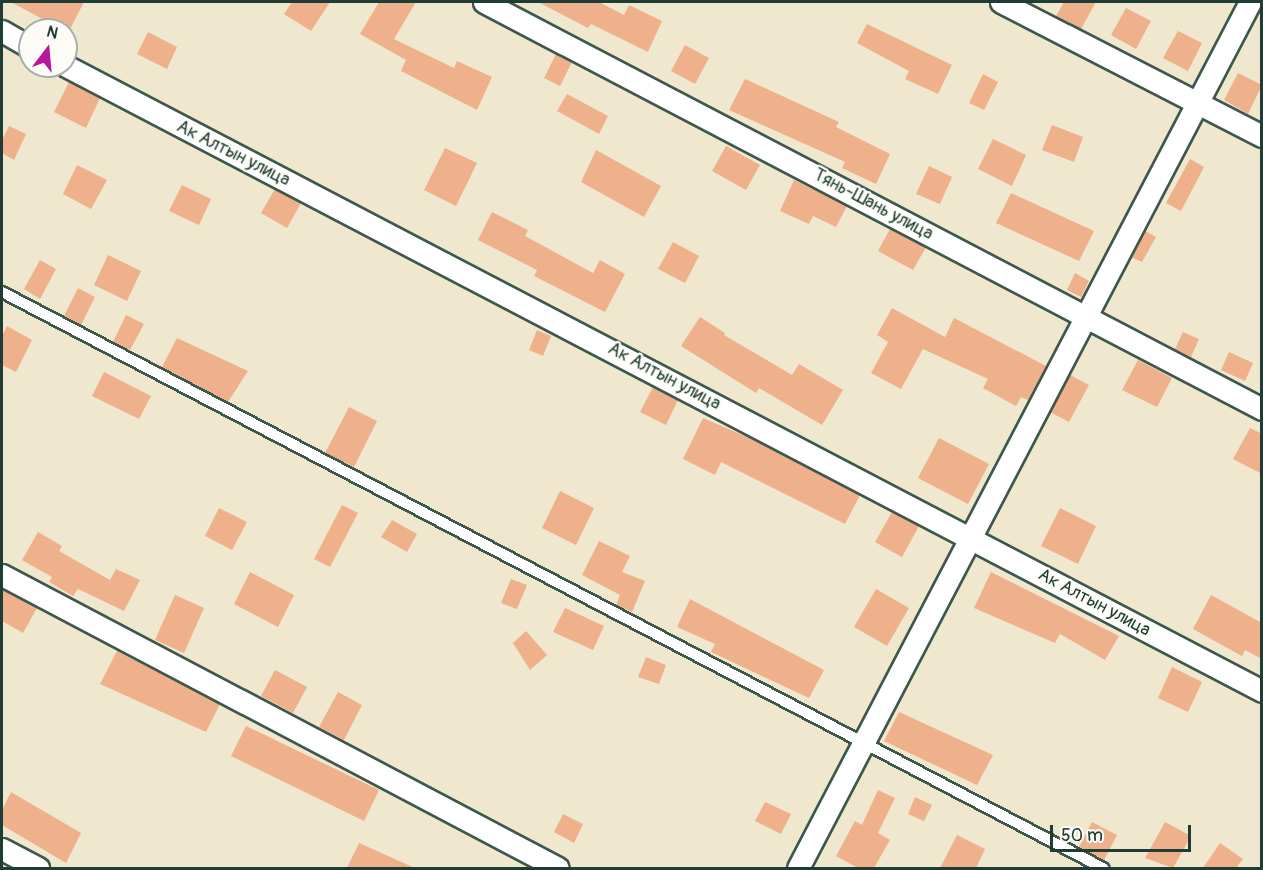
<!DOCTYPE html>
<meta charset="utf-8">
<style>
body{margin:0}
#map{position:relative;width:1263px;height:870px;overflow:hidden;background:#efe8ce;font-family:Pangolin,sans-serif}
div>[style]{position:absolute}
.building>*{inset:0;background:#eeb18b}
.roads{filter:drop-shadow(2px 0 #3e574b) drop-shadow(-2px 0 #3e574b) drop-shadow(0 2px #3e574b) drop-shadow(0 -2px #3e574b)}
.lane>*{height:10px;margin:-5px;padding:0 5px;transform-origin:5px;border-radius:5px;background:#fff}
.street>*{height:21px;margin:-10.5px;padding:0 10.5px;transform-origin:10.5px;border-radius:10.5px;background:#fff}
span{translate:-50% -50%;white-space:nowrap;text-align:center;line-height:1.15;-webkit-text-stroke:4.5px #fdfcf7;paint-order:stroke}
.street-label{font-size:18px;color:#1f3d34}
.frame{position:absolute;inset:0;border:3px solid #1f3d34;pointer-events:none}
.north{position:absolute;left:18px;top:18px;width:60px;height:60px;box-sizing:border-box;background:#fdfcf7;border:2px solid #a4b0a9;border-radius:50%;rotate:16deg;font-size:16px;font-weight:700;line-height:24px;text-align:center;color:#1f3d34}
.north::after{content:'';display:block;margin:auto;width:21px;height:27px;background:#b5179e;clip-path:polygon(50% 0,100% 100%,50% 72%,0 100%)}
.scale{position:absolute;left:1050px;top:825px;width:141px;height:27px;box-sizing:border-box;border:3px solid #1f3d34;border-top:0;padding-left:8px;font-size:18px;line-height:21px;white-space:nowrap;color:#1f3d34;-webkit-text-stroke:4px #fdfcf7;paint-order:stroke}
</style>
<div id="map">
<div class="building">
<div style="clip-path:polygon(11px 2px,84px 2px,68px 33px)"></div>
<div style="clip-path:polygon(292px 2px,330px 2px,311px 31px,284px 14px)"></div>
<div style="clip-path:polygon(379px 2px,416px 2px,394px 39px,454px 68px,457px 61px,492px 77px,477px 110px,401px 71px,406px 60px,360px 34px)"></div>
<div style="clip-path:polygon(538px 2px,599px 2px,624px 15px,629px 5px,662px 21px,648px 52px,591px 24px,588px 28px)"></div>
<div style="clip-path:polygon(1064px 2px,1096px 2px,1081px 29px,1056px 16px)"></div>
<div style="clip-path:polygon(1126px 8px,1151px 21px,1136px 49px,1111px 35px)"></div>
<div style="clip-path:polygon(867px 24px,952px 65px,938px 94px,905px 79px,909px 71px,857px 43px)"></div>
<div style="clip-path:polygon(1178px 31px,1202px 43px,1188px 71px,1163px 58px)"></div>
<div style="clip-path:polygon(148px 32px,177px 47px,167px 69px,137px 54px)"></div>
<div style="clip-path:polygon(685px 45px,709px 58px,695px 84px,671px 71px)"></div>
<div style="clip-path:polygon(556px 54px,572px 62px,560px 86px,544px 78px)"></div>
<div style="clip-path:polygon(1238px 73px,1262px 85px,1248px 114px,1224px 100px)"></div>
<div style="clip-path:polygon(983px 74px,998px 82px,984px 110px,969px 103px)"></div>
<div style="clip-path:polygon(745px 79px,839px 122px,836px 127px,890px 154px,876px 184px,842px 168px,845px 162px,729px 110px)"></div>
<div style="clip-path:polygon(69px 82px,100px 98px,86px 128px,54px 112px)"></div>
<div style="clip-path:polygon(567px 94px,608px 116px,599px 134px,557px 111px)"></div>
<div style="clip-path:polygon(1052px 125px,1083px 137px,1074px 162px,1042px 150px)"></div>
<div style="clip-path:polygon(9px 126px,26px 134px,14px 160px,2px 153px,2px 140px)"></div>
<div style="clip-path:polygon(993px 139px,1026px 155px,1012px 186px,978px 169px)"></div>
<div style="clip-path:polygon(726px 146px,760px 165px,746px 190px,712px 171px)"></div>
<div style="clip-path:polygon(445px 148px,477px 163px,456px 206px,424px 190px)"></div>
<div style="clip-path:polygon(596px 150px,661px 186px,644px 217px,581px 182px)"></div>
<div style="clip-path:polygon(1190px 159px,1204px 167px,1181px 211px,1166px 203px)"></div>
<div style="clip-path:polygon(77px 165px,107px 180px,91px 209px,63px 194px)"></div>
<div style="clip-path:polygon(929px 166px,952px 177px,940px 204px,916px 194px)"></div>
<div style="clip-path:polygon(794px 180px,847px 206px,836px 227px,813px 216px,809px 224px,780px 211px)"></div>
<div style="clip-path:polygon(182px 185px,211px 199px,199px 225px,169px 211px)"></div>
<div style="clip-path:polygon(275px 189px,301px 203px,287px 228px,261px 213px)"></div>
<div style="clip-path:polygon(1011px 193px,1094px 231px,1079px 261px,996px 223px)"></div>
<div style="clip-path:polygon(492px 212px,528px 230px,525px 236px,593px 273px,600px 260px,625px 274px,605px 312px,534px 276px,537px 270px,478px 240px)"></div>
<div style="clip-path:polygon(890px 229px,926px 247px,913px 270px,878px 251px)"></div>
<div style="clip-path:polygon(1145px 231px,1156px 237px,1142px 262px,1131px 257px)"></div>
<div style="clip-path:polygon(673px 242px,699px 256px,685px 283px,658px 269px)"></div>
<div style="clip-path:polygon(108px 255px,141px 271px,127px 301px,94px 285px)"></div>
<div style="clip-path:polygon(40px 260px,56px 269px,40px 299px,24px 289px)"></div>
<div style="clip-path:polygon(1075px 273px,1089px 281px,1081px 297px,1067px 290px)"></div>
<div style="clip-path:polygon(78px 288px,95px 297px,81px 325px,64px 316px)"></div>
<div style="clip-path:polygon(892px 308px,945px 337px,954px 318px,1046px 366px,1028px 400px,1021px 397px,1016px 406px,983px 388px,988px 379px,923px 349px,901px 389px,871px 373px,888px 342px,877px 335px)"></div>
<div style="clip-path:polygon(126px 315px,144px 324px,130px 350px,113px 342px)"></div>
<div style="clip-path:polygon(700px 317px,725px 333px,724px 335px,792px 375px,799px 364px,843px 390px,822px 425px,759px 388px,756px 393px,681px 346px)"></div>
<div style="clip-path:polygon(7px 326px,32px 340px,16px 372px,2px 365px,2px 336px)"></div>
<div style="clip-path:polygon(537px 330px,551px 336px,543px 356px,529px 350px)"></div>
<div style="clip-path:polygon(1183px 332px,1199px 339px,1191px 357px,1175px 349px)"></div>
<div style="clip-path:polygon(177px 338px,248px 371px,228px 402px,162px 367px)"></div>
<div style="clip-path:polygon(1229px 352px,1253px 363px,1245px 381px,1221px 370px)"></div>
<div style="clip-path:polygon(1138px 360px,1172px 378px,1157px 407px,1122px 390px)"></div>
<div style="clip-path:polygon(104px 372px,151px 396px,139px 419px,92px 396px)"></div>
<div style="clip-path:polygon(1070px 375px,1089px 385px,1069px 422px,1050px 412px)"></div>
<div style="clip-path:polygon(653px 387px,678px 400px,666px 425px,640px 412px)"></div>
<div style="clip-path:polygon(349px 407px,377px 421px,354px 467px,325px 453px)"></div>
<div style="clip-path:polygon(703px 418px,754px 440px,860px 495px,845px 524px,721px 462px,715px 475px,683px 459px)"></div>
<div style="clip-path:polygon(1250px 428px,1262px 434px,1262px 474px,1233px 459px)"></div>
<div style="clip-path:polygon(939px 438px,989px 464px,968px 504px,918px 478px)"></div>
<div style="clip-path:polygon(560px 491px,594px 508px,576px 545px,542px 528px)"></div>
<div style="clip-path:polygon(342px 505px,358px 513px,330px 567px,314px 559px)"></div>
<div style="clip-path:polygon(219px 508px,247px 522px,232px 550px,205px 536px)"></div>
<div style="clip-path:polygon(1060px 508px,1096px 526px,1078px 564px,1041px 546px)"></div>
<div style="clip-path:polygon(892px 512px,919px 526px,902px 557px,875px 542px)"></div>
<div style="clip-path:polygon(392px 520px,417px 534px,407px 552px,381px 537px)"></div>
<div style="clip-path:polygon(38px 532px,62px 546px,59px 551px,110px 580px,116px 569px,140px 580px,124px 611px,78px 589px,73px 596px,49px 582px,52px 577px,22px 560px)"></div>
<div style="clip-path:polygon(599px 541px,630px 556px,622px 572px,645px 581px,632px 612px,616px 605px,620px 595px,582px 575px)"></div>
<div style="clip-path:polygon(250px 572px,294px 595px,278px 627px,234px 604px)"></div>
<div style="clip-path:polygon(991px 572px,1119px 636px,1105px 660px,1060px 634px,1055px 643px,974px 608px)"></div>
<div style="clip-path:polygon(511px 579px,527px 585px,517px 609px,501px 603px)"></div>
<div style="clip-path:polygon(2px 589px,37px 608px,23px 633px,2px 621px)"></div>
<div style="clip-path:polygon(876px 589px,909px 608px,887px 646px,854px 627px)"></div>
<div style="clip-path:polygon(175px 595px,204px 608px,184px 653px,155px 640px)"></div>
<div style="clip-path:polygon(1211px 595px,1262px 623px,1262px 659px,1245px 650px,1242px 656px,1193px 629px)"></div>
<div style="clip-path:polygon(690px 599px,824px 670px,809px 698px,711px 652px,715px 644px,677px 627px)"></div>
<div style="clip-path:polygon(565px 608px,604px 626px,593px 650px,553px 632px)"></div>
<div style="clip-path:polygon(526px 631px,547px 655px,530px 670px,513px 643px)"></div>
<div style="clip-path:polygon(117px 651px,220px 704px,206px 732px,100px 684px)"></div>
<div style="clip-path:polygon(646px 657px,666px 665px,659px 684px,638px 677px)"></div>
<div style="clip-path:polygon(1172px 667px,1202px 682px,1188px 712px,1158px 698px)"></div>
<div style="clip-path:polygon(275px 670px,307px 687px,293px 713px,261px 696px)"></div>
<div style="clip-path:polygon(338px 692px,362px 705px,344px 740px,319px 727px)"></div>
<div style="clip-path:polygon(899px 712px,993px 755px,977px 785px,884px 741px)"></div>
<div style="clip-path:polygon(246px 726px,379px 790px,364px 821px,231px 756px)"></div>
<div style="clip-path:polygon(878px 790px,895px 798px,878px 833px,890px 840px,874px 868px,858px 868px,836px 856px,855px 821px,862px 825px)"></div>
<div style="clip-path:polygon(11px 792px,81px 833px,66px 863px,2px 825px,2px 810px)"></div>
<div style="clip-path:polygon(915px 797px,932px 805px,924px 821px,908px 814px)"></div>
<div style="clip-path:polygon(765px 802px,791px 814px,781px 834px,755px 821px)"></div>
<div style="clip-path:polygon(563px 814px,583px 824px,574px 843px,554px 832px)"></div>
<div style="clip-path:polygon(1092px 822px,1117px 835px,1104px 860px,1079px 847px)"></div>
<div style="clip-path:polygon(1165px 822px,1191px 836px,1173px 868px,1145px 858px)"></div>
<div style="clip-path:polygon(957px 835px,985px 849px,976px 868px,940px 868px)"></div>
<div style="clip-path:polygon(359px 843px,415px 868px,347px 868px)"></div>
<div style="clip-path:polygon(1220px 843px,1243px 859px,1236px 868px,1203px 868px)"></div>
</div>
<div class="roads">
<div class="lane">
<div style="left:2px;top:292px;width:1243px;rotate:27.62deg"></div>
</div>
<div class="street">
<div style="left:484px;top:2px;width:878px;rotate:27.62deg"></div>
<div style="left:1001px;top:2px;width:293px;rotate:27.2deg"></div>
<div style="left:2px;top:31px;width:32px;rotate:30deg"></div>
<div style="left:66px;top:66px;width:1349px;rotate:27.59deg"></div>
<div style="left:2px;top:575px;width:628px;rotate:27.79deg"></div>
<div style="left:2px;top:849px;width:41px;rotate:27.8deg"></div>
<div style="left:798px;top:868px;width:977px;rotate:-62.44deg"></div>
</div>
</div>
<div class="street-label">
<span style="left:233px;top:154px;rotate:27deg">Ак Алтын улица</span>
<span style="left:873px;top:205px;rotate:28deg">Тянь-Шань улица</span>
<span style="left:664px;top:377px;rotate:28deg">Ак Алтын улица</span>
<span style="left:1094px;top:603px;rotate:28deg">Ак Алтын улица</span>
</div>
<div class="frame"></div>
<div class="north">N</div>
<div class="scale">50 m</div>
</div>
